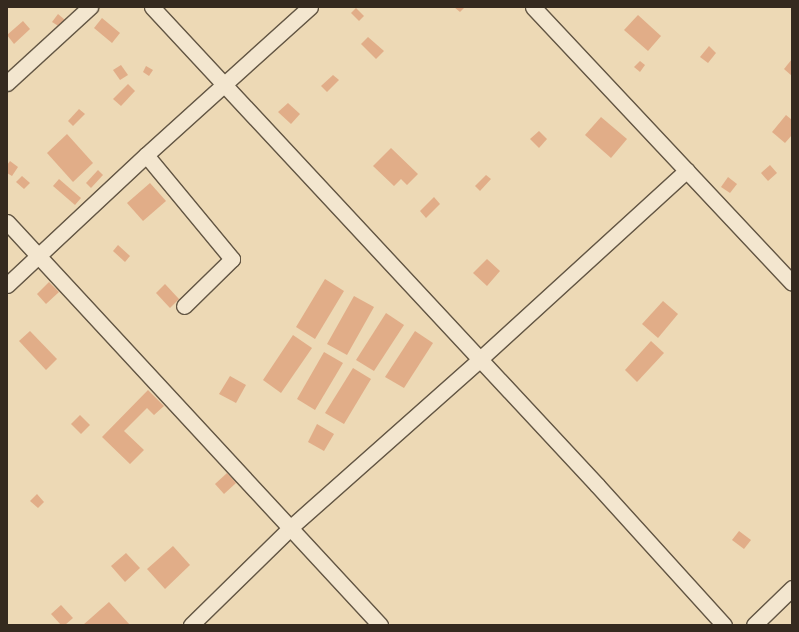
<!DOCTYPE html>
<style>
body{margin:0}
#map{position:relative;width:799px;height:632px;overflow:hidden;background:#edd9b5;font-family:Cardo,serif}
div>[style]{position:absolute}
.building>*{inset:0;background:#e1ad88}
.roads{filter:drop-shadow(1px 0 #635644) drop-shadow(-1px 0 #635644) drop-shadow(0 1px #635644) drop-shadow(0 -1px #635644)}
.street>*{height:15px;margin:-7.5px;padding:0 7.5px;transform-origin:7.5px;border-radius:7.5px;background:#f3e6cf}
span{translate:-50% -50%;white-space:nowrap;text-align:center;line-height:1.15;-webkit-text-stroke:4px #f3e6cf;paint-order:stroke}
.frame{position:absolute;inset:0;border:8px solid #352a1f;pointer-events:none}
</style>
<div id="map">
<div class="building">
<div style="clip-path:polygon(454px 7px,465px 7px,460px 12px)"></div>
<div style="clip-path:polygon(356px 8px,364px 16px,359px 21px,351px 13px)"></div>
<div style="clip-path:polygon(58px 14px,65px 20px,60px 27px,52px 22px)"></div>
<div style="clip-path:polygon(638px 15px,661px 36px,648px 51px,624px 30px)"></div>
<div style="clip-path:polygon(102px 18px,120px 33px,112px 43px,94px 28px)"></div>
<div style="clip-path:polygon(23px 21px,30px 29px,14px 44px,7px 35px)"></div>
<div style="clip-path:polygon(368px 37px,384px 51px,376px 59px,361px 44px)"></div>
<div style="clip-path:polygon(709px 46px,716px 53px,708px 63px,700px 57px)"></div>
<div style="clip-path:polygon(792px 59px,792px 76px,784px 69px)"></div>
<div style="clip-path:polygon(640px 61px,645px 65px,640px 72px,634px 67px)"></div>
<div style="clip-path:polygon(121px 65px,128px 75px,120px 80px,113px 70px)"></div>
<div style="clip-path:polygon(146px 66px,153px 70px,149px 76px,143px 72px)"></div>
<div style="clip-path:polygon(333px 75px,339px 80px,327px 92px,321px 86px)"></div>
<div style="clip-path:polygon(128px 84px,135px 91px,121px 106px,113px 99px)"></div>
<div style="clip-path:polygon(288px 103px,300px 114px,291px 124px,278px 112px)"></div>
<div style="clip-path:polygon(79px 109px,85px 114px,73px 126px,68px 121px)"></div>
<div style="clip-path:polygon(786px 115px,792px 120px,792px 135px,785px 143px,772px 132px)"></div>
<div style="clip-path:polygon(601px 117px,627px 139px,611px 158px,585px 135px)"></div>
<div style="clip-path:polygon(539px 131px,547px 139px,539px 148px,530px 139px)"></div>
<div style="clip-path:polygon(67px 134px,93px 163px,73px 182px,47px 153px)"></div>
<div style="clip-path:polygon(391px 148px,418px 174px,407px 185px,401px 179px,394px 186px,373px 166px)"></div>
<div style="clip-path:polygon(10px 161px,18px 167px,12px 176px,7px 173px,7px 165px)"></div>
<div style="clip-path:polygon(770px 165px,777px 173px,768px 181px,761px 173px)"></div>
<div style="clip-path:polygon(98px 170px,103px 175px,91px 188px,86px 183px)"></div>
<div style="clip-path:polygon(486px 175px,491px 179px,480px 191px,475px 186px)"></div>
<div style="clip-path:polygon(22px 176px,30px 183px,24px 189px,16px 182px)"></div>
<div style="clip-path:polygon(728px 177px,737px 184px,730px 193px,721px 187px)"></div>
<div style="clip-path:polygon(59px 179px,81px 198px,75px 205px,53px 186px)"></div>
<div style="clip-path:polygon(150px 183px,166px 201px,143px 221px,127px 203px)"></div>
<div style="clip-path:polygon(434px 197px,440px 204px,426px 218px,420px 211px)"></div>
<div style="clip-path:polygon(118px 245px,130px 256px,125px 262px,113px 251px)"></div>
<div style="clip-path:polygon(487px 259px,500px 271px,487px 286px,473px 273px)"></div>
<div style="clip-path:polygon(325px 279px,344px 291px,315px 339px,296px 327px)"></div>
<div style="clip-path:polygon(49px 282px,59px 292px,46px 304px,37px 294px)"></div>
<div style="clip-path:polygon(165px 284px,179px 299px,170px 308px,156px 293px)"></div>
<div style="clip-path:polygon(354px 296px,374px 307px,347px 355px,327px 344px)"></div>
<div style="clip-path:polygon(663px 301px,678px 314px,658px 338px,642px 324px)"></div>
<div style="clip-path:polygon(386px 313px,404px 325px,374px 371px,356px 360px)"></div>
<div style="clip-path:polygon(30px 331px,57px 359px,46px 370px,19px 341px)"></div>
<div style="clip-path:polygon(415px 331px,433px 343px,404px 388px,385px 377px)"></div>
<div style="clip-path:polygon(293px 335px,312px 348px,281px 393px,263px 380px)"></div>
<div style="clip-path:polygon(651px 341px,664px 353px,637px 382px,625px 370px)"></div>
<div style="clip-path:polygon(324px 352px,343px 363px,315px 410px,297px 399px)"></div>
<div style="clip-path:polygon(353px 368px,371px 379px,344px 424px,325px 413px)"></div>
<div style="clip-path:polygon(230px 376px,246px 385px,236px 403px,219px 394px)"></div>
<div style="clip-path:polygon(148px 390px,164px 406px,154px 415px,147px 408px,124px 431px,144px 450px,130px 464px,102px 437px)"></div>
<div style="clip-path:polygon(80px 415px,90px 425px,81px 434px,71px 424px)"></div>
<div style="clip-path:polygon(317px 424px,334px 434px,324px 451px,308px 442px)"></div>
<div style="clip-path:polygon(227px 473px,236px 483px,224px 494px,215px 484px)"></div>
<div style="clip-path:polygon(37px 494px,44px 502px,38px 508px,30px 501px)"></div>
<div style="clip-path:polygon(739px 531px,751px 540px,744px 549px,732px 540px)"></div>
<div style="clip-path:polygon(173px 546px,190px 565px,165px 589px,147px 569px)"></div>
<div style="clip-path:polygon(126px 553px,140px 568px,125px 582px,111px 566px)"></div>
<div style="clip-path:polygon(109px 602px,130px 625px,83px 625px)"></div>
<div style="clip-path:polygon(61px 605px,73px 618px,65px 625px,61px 625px,51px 614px)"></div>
</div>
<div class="roads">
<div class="street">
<div style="left:152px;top:7px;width:653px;rotate:47.05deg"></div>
<div style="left:597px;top:485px;width:189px;rotate:47.8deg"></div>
<div style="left:533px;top:7px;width:378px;rotate:46.8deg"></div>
<div style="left:7px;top:83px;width:113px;rotate:-42.5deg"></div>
<div style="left:146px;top:155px;width:135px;rotate:50.4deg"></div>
<div style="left:232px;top:259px;width:67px;rotate:135.6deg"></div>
<div style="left:7px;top:222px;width:549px;rotate:47.21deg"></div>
<div style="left:7px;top:285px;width:190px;rotate:-43.1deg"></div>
<div style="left:146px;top:155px;width:221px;rotate:-42.1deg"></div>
<div style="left:191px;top:625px;width:140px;rotate:-44.4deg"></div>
<div style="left:291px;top:527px;width:253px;rotate:-41.6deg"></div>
<div style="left:480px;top:359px;width:280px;rotate:-42.4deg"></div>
<div style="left:754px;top:625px;width:53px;rotate:-44.2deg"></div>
</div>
</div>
<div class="frame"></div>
</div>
